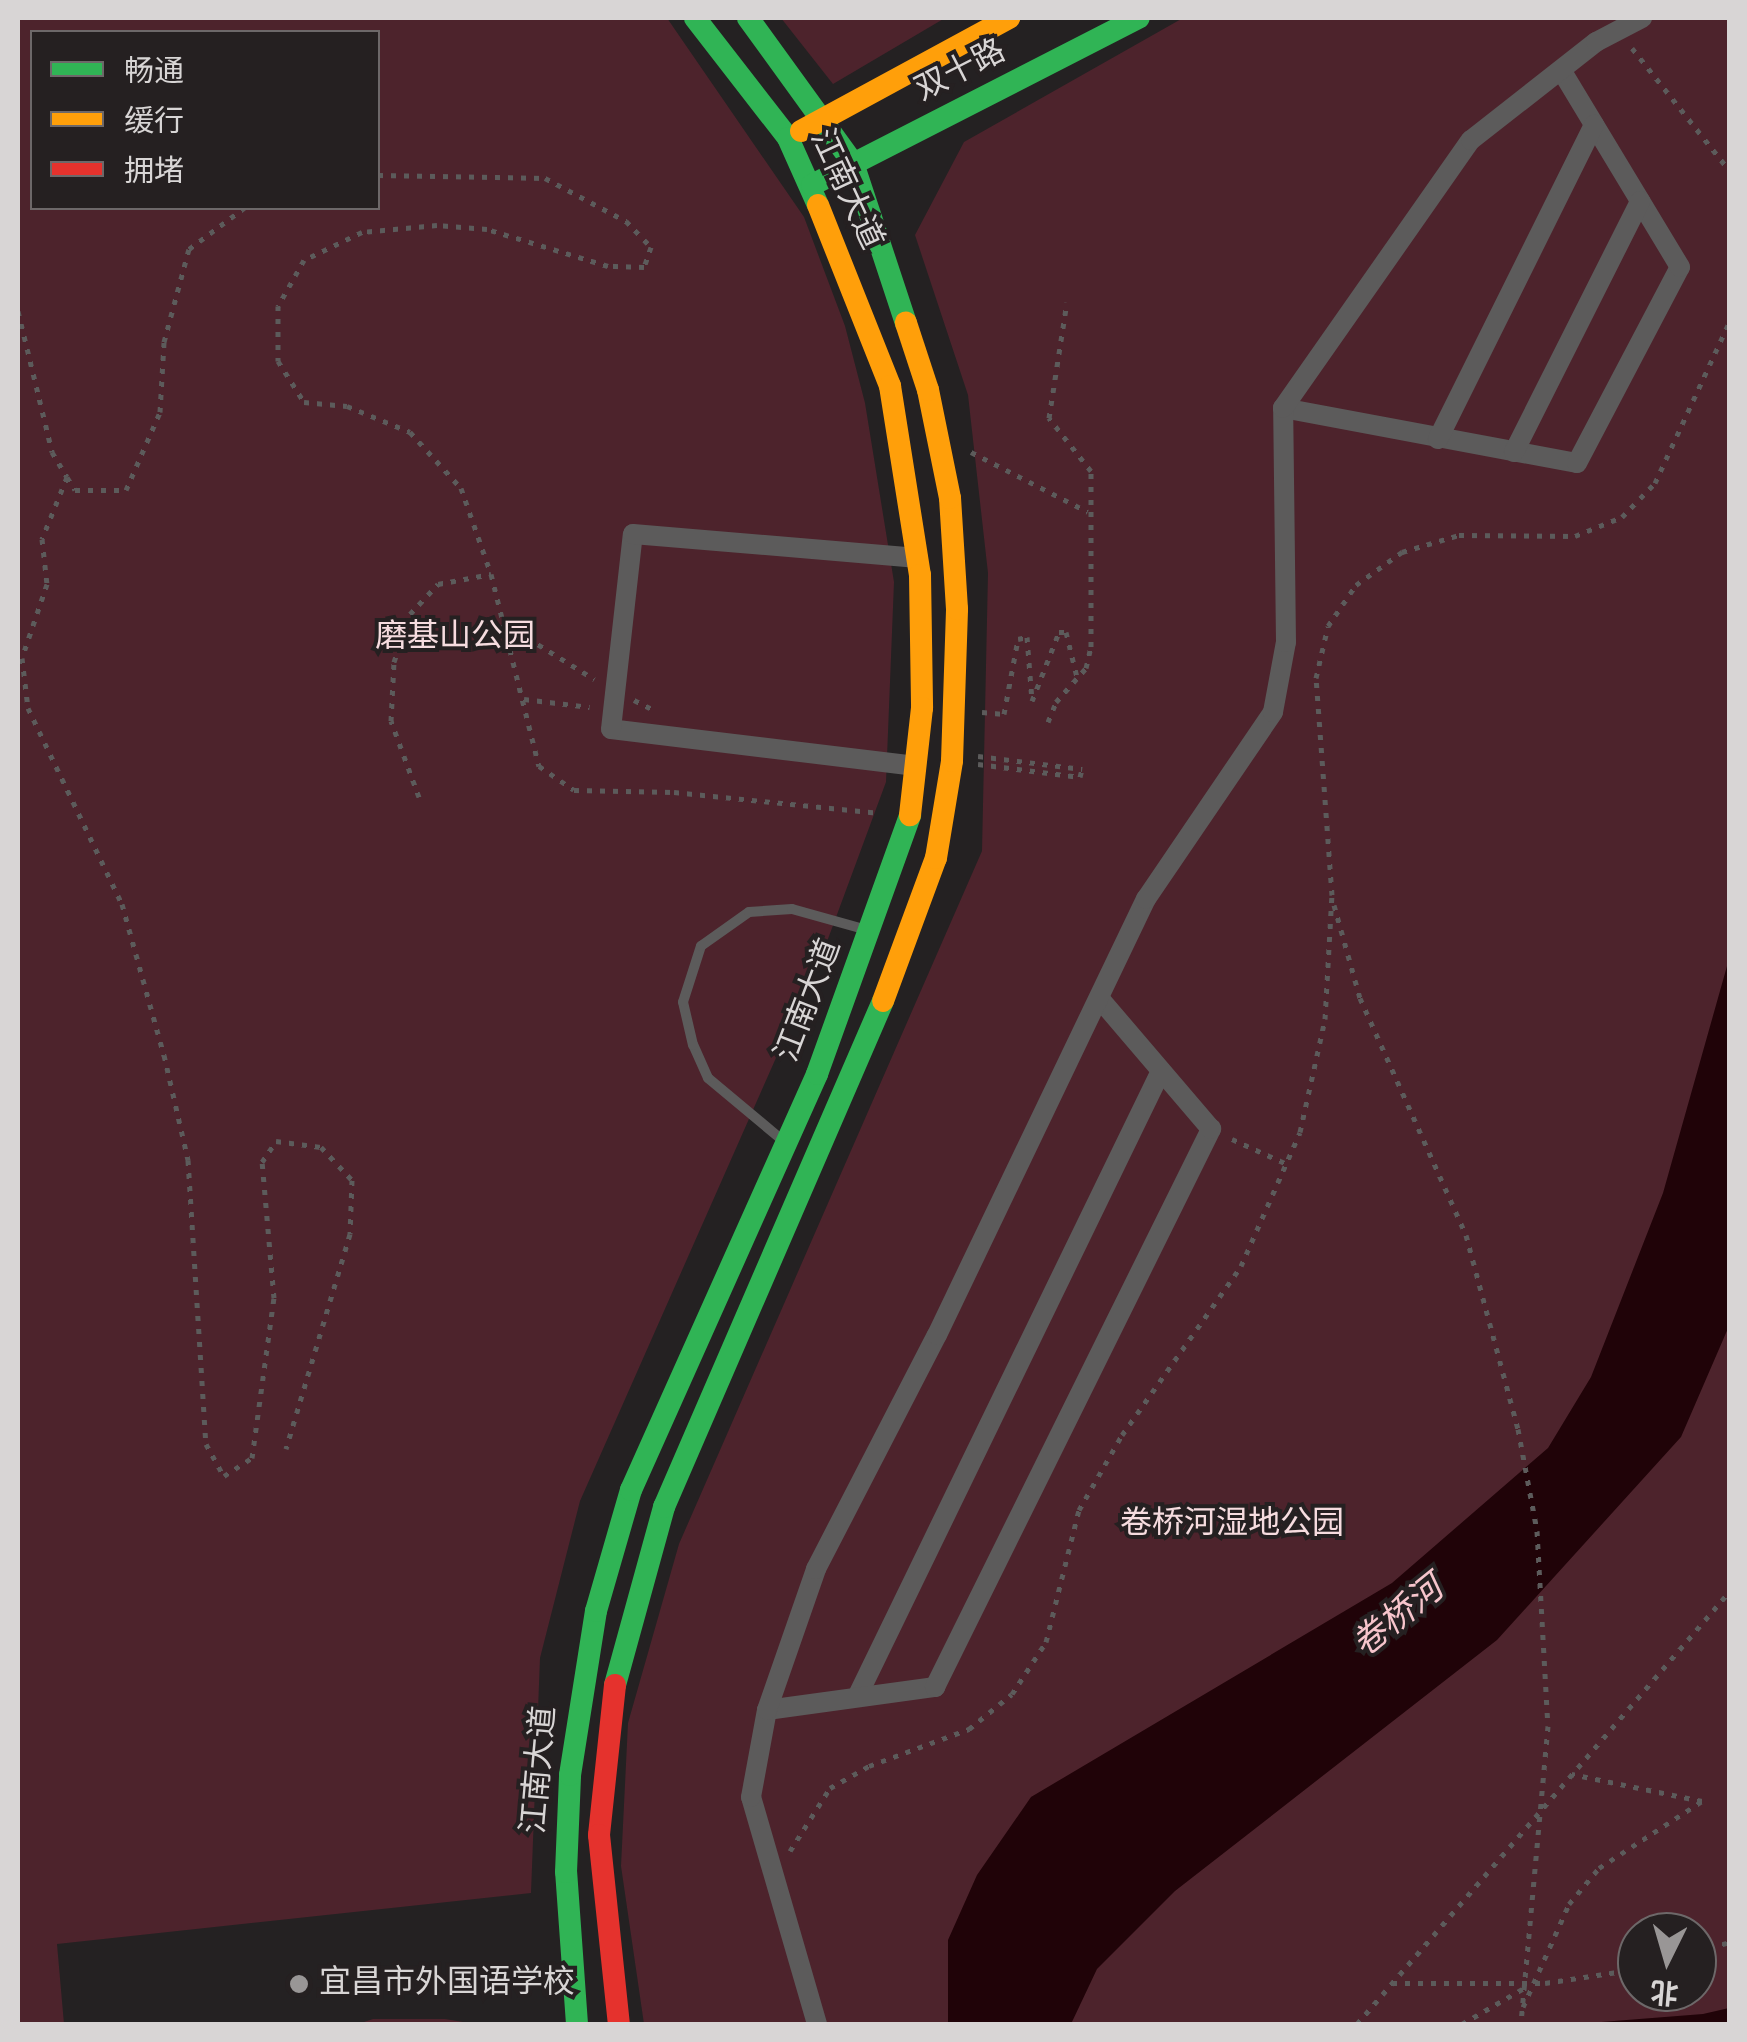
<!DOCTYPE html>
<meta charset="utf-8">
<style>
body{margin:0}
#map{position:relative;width:1747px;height:2042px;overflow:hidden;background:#242122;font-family:Overpass,"Noto Sans SC",sans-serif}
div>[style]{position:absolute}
.green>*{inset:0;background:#4d232c}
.water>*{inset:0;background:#200308}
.path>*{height:5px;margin-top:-2.5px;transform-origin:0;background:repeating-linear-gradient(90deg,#5c5b5b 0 5px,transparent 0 13px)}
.lane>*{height:10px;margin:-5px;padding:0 5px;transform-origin:5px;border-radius:5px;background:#5c5b5b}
.street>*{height:20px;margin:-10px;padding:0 10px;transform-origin:10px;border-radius:10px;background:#5c5b5b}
.fast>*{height:22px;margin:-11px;padding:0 11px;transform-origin:11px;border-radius:11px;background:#30b455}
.slow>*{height:22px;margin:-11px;padding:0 11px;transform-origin:11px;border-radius:11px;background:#ff9f0a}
.jam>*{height:22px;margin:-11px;padding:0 11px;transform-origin:11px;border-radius:11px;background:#e5322d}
.dots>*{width:28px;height:28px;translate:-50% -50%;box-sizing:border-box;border:5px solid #252021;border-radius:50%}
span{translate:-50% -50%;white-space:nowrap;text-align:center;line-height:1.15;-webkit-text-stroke:8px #252021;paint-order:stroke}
.street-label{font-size:32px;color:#d8d5d5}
.park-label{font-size:32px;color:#f6dcdf}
.poi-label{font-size:32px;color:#d8d5d5}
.left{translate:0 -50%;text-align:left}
.water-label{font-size:35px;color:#f7c5cc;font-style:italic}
.frame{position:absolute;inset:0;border:20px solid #d8d5d5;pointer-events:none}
.legend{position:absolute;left:30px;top:30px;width:350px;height:180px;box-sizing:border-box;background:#252021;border:2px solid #6d6869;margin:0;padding:12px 18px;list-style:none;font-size:30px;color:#d8d5d5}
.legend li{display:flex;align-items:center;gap:20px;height:50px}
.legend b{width:50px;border:2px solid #6d6869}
.north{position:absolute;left:1617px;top:1912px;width:100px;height:100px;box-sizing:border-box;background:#252021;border:2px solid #6d6869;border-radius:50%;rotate:185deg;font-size:28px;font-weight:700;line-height:40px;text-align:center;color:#d8d5d5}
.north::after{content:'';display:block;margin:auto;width:35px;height:45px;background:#999696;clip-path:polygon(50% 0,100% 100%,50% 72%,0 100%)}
</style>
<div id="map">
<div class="green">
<div style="clip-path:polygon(evenodd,18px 18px,667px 18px,804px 217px,845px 326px,865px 403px,894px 582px,886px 782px,825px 947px,580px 1501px,540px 1658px,531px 1893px,57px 1944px,64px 2024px,18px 2024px,18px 18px,32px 32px,378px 32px,378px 208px,32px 208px,32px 32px)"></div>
<div style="clip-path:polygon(781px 18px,945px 18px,833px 84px)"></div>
<div style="clip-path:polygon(evenodd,1183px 18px,1729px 18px,1729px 2024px,644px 2024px,621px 1866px,628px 1723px,679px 1544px,982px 851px,988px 573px,968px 395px,915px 235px,964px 142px,1183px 18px,1637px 1932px,1697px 1932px,1697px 1992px,1637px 1992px,1637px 1932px)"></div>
<div style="clip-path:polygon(373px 2019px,445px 2019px,475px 2024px,358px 2024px)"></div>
</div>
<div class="water">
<div style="clip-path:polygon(1729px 959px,1729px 1326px,1681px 1437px,1497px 1640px,1175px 1891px,1097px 1969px,1071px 2024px,948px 2024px,948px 1940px,977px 1875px,1031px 1797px,1392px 1583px,1548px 1448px,1591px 1377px,1663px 1193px)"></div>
<div style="clip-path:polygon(1729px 2008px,1729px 2024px,1576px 2024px,1703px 2014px)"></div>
</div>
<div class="path">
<div style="left:1632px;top:48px;width:157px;rotate:51.5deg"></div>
<div style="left:378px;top:175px;width:167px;rotate:1deg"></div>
<div style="left:545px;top:178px;width:92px;rotate:28deg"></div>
<div style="left:626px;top:221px;width:36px;rotate:46deg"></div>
<div style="left:651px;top:247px;width:21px;rotate:109deg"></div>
<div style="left:644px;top:267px;width:36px;rotate:-178deg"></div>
<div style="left:608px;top:266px;width:127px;rotate:-163deg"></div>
<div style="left:487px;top:229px;width:50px;rotate:-175.4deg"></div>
<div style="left:437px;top:225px;width:75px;rotate:174.7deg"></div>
<div style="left:362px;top:232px;width:64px;rotate:154.2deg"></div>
<div style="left:304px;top:260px;width:53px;rotate:119.5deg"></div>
<div style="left:278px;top:306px;width:55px;rotate:90deg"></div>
<div style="left:278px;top:361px;width:49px;rotate:57.6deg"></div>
<div style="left:304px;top:402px;width:43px;rotate:5.3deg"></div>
<div style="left:347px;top:406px;width:68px;rotate:22.4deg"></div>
<div style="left:410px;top:432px;width:76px;rotate:47.7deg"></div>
<div style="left:461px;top:488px;width:91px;rotate:70.8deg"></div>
<div style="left:491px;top:574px;width:198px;rotate:76deg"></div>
<div style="left:539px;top:766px;width:42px;rotate:34.4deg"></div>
<div style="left:574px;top:790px;width:100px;rotate:1.1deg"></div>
<div style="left:674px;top:792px;width:207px;rotate:5.8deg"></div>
<div style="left:18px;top:311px;width:145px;rotate:76.4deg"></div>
<div style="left:52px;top:452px;width:29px;rotate:59deg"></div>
<div style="left:67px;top:477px;width:15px;rotate:58deg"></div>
<div style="left:75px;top:490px;width:51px"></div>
<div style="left:126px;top:490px;width:85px;rotate:-66.4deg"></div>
<div style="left:160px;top:412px;width:70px;rotate:-86.7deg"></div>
<div style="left:164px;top:342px;width:96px;rotate:-75deg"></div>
<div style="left:189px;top:249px;width:69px;rotate:-36.7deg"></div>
<div style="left:971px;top:452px;width:131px;rotate:27.1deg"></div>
<div style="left:67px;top:477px;width:67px;rotate:112deg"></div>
<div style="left:42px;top:539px;width:45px;rotate:83.7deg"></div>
<div style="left:47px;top:584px;width:78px;rotate:108.7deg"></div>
<div style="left:22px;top:658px;width:50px;rotate:83.2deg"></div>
<div style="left:28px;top:708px;width:217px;rotate:64.4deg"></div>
<div style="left:122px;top:904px;width:157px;rotate:74.5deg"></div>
<div style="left:164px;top:1055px;width:108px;rotate:77.1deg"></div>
<div style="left:188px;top:1160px;width:285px;rotate:86.4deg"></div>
<div style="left:206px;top:1444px;width:37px;rotate:61deg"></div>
<div style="left:224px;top:1476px;width:33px;rotate:-33deg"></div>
<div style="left:252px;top:1458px;width:162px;rotate:-82.2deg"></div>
<div style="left:274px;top:1298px;width:137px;rotate:-95deg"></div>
<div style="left:262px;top:1162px;width:25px;rotate:-56deg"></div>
<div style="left:276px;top:1141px;width:45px;rotate:7.6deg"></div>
<div style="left:321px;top:1147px;width:45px;rotate:46.8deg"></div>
<div style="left:352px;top:1180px;width:54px;rotate:92.1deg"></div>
<div style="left:350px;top:1234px;width:224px;rotate:106.6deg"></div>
<div style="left:505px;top:624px;width:105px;rotate:31.7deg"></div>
<div style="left:524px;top:699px;width:66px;rotate:6.9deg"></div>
<div style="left:634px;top:700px;width:25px;rotate:27deg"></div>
<div style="left:982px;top:712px;width:22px;rotate:5deg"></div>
<div style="left:1004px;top:714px;width:76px;rotate:-79.4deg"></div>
<div style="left:1018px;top:639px;width:9px;rotate:-13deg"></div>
<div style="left:1027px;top:637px;width:64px;rotate:85.5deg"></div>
<div style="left:1032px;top:701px;width:74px;rotate:-68.6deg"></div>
<div style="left:1059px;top:632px;width:7px"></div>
<div style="left:1066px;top:632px;width:46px;rotate:76.3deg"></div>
<div style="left:1048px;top:722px;width:22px;rotate:-68deg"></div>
<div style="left:1056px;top:702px;width:45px;rotate:-48.6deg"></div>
<div style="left:1086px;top:668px;width:22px;rotate:-77deg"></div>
<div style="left:1091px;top:647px;width:176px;rotate:-90deg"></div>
<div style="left:1091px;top:471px;width:68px;rotate:-128.4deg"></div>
<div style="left:1049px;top:418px;width:117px;rotate:-81.2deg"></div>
<div style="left:978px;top:756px;width:105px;rotate:7.1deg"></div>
<div style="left:978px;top:764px;width:103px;rotate:7.3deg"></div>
<div style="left:1080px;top:777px;width:8px;rotate:-76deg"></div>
<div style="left:419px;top:797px;width:81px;rotate:-110.2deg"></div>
<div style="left:391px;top:721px;width:59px;rotate:-87.1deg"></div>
<div style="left:394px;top:662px;width:51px;rotate:-71.6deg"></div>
<div style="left:410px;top:614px;width:41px;rotate:-47deg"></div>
<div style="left:438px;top:584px;width:54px;rotate:-10.7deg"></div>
<div style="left:1334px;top:905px;width:97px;rotate:74.4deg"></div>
<div style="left:1360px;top:998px;width:260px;rotate:65.9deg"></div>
<div style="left:1466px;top:1235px;width:201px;rotate:75deg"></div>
<div style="left:1518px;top:1429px;width:104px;rotate:79.4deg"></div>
<div style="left:1537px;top:1531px;width:195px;rotate:86.8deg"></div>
<div style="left:1548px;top:1726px;width:299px;rotate:95.2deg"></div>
<div style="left:1232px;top:1139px;width:58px;rotate:24.4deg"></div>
<div style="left:790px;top:1851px;width:75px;rotate:-57.6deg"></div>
<div style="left:830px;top:1788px;width:45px;rotate:-29.4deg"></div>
<div style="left:869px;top:1766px;width:107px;rotate:-20.3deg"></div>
<div style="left:969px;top:1729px;width:55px;rotate:-39.1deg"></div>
<div style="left:1012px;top:1694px;width:62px;rotate:-56.8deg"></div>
<div style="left:1046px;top:1642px;width:136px;rotate:-76deg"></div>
<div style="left:1079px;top:1510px;width:86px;rotate:-60.2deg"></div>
<div style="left:1122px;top:1435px;width:207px;rotate:-54.8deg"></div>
<div style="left:1241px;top:1266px;width:146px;rotate:-66.2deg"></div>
<div style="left:1300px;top:1132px;width:116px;rotate:-77.5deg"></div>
<div style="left:1325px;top:1019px;width:124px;rotate:-86.8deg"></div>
<div style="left:1332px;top:895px;width:218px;rotate:-94.2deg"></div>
<div style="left:1316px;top:678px;width:53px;rotate:-77deg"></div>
<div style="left:1328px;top:626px;width:50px;rotate:-55.7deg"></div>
<div style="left:1356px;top:585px;width:57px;rotate:-35.7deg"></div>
<div style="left:1402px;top:552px;width:59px;rotate:-16.6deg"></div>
<div style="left:1459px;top:535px;width:116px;rotate:0.5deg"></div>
<div style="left:1575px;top:536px;width:51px;rotate:-22deg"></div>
<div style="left:1622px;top:517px;width:47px;rotate:-45.9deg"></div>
<div style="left:1655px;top:483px;width:179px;rotate:-65.2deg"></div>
<div style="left:1697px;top:1951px;width:34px;rotate:-15deg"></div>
<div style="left:1392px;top:1983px;width:153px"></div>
<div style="left:1545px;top:1983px;width:93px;rotate:-8.7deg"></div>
<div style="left:1523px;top:2007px;width:113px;rotate:-65.9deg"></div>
<div style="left:1569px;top:1904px;width:47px;rotate:-50.2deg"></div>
<div style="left:1599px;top:1868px;width:123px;rotate:-33deg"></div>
<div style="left:1702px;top:1801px;width:133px;rotate:-168.3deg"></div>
<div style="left:1357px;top:2024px;width:572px;rotate:-49.26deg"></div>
<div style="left:1462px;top:2024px;width:72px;rotate:-30.1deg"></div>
</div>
<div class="lane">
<div style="left:781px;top:1139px;width:95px;rotate:-140.1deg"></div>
<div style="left:708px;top:1078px;width:36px;rotate:-114deg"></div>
<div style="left:693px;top:1045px;width:44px;rotate:-103.1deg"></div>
<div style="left:683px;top:1002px;width:59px;rotate:-72.2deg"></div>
<div style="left:701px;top:946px;width:59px;rotate:-35.3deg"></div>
<div style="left:749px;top:912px;width:43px;rotate:-4deg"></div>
<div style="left:792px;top:909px;width:78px;rotate:15.6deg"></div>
</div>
<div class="street">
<div style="left:1283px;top:408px;width:299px;rotate:10.6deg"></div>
<div style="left:1577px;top:463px;width:221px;rotate:-62.3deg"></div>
<div style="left:1680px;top:267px;width:230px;rotate:-121.1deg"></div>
<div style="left:1438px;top:439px;width:351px;rotate:-63.6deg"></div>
<div style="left:1514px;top:452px;width:281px;rotate:-63.3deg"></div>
<div style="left:916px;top:766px;width:307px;rotate:-173.1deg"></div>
<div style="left:611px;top:729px;width:196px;rotate:-83.6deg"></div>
<div style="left:633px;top:534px;width:286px;rotate:4.8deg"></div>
<div style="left:857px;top:1697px;width:696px;rotate:-64.1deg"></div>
<div style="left:767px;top:1710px;width:170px;rotate:-7.8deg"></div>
<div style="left:935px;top:1687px;width:623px;rotate:-63.68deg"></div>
<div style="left:1211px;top:1129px;width:171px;rotate:-130.5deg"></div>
<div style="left:817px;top:2024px;width:236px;rotate:-106.2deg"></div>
<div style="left:751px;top:1797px;width:88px;rotate:-79.6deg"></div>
<div style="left:767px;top:1710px;width:149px;rotate:-70.8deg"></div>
<div style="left:816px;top:1569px;width:263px;rotate:-62.7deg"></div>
<div style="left:937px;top:1335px;width:484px;rotate:-64.4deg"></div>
<div style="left:1146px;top:899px;width:226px;rotate:-55.8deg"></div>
<div style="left:1273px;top:712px;width:71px;rotate:-79.5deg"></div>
<div style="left:1286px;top:642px;width:234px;rotate:-90.7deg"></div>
<div style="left:1283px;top:408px;width:327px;rotate:-55deg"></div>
<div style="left:1471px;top:140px;width:159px;rotate:-38.1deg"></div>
<div style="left:1596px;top:42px;width:52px;rotate:-27.6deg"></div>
</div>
<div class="fast">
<div style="left:695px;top:18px;width:152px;rotate:52.2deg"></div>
<div style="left:788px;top:138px;width:73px;rotate:65.9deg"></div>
<div style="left:748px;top:18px;width:179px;rotate:54.1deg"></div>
<div style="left:853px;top:163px;width:169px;rotate:71.7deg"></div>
<div style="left:812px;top:185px;width:367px;rotate:-27.1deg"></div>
<div style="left:615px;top:1685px;width:185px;rotate:-74.6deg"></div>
<div style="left:664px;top:1507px;width:551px;rotate:-66.6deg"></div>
<div style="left:577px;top:2024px;width:152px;rotate:-94.1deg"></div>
<div style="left:566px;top:1872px;width:97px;rotate:-87.6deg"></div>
<div style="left:570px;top:1775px;width:166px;rotate:-81deg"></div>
<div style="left:596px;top:1611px;width:126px;rotate:-73.9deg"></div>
<div style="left:631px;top:1490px;width:456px;rotate:-65.9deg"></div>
<div style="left:817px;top:1074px;width:275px;rotate:-70.2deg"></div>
</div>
<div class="slow">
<div style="left:801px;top:131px;width:237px;rotate:-28.5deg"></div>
<div style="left:818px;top:205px;width:195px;rotate:68.3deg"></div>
<div style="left:890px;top:386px;width:191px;rotate:81deg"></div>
<div style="left:920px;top:575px;width:133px;rotate:89.1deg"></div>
<div style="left:922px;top:708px;width:108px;rotate:96.4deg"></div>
<div style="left:883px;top:1001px;width:153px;rotate:-69.7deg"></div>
<div style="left:936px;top:858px;width:98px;rotate:-80.6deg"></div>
<div style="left:952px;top:761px;width:152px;rotate:-88.1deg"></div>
<div style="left:957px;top:609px;width:111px;rotate:-93.6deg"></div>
<div style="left:950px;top:498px;width:110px;rotate:-101.5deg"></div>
<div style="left:928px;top:390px;width:71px;rotate:-108.2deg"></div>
</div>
<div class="jam">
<div style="left:615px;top:1685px;width:151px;rotate:96.1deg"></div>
<div style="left:599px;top:1835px;width:190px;rotate:84deg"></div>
</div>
<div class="dots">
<div style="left:299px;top:1984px;background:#999696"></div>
</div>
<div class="street-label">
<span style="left:961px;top:72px;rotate:-27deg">双十路</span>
<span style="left:845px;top:190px;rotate:65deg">江南大道</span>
<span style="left:810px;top:1001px;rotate:-69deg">江南大道</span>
<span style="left:541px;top:1770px;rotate:-85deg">江南大道</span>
</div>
<div class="park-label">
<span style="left:455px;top:638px">磨基山公园</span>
<span style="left:1232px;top:1525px">卷桥河湿地公园</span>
</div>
<div class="poi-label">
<span class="left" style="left:319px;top:1984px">宜昌市外国语学校</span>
</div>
<div class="water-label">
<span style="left:1399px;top:1618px;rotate:-39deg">卷桥河</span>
</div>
<div class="frame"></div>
<ul class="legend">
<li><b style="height:12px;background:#30b455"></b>畅通</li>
<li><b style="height:12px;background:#ff9f0a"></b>缓行</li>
<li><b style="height:12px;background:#e5322d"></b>拥堵</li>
</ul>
<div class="north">北</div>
</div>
